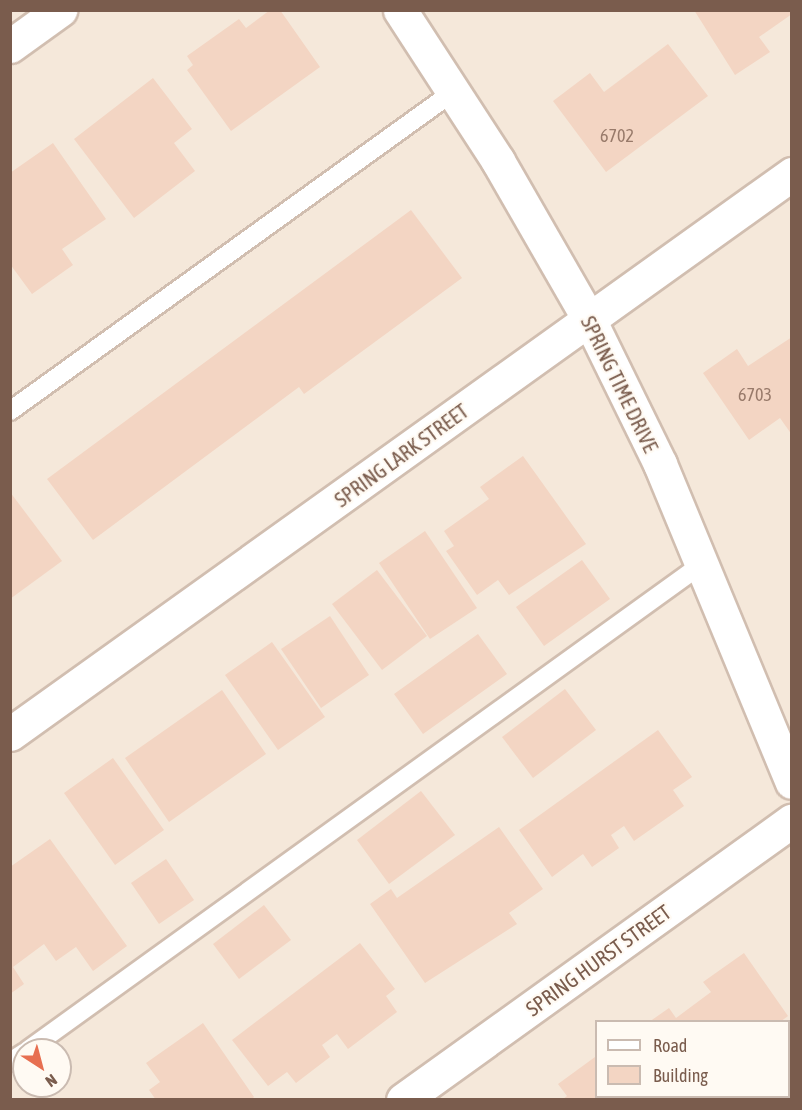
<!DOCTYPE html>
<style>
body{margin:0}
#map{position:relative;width:802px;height:1110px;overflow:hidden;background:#fdf6ec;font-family:"Asap Condensed",sans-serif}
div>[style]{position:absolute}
.residential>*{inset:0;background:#f5e8da}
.building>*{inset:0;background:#f3d5c3}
.roads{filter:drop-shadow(2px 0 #d1beb0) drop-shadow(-2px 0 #d1beb0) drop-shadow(0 2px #d1beb0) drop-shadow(0 -2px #d1beb0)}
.service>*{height:18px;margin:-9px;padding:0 9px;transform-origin:9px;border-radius:9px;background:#fff}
.minor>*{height:33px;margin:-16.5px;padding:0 16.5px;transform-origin:16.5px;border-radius:16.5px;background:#fff}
.tertiary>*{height:33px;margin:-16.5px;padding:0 16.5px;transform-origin:16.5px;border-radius:16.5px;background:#fff}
span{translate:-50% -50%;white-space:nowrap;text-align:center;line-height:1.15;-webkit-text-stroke:4.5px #fffaf3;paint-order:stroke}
.number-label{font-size:18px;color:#987a6a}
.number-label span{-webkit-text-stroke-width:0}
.street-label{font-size:21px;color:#7a5c4d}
.frame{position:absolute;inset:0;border:12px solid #7a5c4d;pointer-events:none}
.legend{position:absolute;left:595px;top:1020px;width:195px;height:78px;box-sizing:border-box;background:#fffaf3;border:2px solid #cabbb1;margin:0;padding:8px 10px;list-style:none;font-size:18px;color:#7a5c4d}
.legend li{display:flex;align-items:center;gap:12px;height:30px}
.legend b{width:30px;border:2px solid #cabbb1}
.north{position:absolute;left:12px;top:1038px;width:60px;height:60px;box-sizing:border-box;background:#fffaf3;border:2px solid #cabbb1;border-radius:50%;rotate:144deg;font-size:16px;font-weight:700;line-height:24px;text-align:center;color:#7a5c4d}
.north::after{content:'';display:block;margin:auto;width:21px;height:27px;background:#e76f51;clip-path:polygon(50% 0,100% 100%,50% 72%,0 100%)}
</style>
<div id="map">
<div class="residential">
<div style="clip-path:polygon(evenodd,10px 11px,791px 11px,791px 1099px,11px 1099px,10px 11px,596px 1022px,788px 1022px,788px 1096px,596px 1096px,596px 1022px,10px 11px,24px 1050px,60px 1050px,60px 1086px,24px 1086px,24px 1050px)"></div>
</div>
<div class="building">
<div style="clip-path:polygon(270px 10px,280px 10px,320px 67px,231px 131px,187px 70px,193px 65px,187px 56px,239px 19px,246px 28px)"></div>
<div style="clip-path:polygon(694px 10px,792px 10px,792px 14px,759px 37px,770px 52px,735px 75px)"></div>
<div style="clip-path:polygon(668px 44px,708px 96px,606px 172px,553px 101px,590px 73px,604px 92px)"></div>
<div style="clip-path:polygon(153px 78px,192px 129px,174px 143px,195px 171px,134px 218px,74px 139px)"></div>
<div style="clip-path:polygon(53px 143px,106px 219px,62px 249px,73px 265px,32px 294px,10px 264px,10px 173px)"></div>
<div style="clip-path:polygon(411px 210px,462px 278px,304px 394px,299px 387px,93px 540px,47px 479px)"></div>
<div style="clip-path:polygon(792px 337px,792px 435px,780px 418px,749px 440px,703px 373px,737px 349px,748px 366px)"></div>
<div style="clip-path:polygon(523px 456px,586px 544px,509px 595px,498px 580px,477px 595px,446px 551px,454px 546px,444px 531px,489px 499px,480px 487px)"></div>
<div style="clip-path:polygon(10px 492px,62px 561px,10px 599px)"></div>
<div style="clip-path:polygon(425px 531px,477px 608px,430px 639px,379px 563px)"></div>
<div style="clip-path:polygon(582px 560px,610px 599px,544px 646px,516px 607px)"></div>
<div style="clip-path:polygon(377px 570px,427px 636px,382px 670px,332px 604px)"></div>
<div style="clip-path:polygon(330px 616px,369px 675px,321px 708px,281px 649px)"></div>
<div style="clip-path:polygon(478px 634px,507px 674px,423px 734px,394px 694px)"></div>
<div style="clip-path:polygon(272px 642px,325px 717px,278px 750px,225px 675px)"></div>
<div style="clip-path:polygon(565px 689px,596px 730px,533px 778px,502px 737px)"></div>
<div style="clip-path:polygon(222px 690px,266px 754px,169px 822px,125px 758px)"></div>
<div style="clip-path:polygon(658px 730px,692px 777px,673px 790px,684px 806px,634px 841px,624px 826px,611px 835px,619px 848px,592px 867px,583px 854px,552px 877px,519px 830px)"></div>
<div style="clip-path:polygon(113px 758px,164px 830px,115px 865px,64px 793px)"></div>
<div style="clip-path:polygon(421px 791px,455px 835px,389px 884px,357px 840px)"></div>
<div style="clip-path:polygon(499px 827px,543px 889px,509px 913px,517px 924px,425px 983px,370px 904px,391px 889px,397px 898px)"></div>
<div style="clip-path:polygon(50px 839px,127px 946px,93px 971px,76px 947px,56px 961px,44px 944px,13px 967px,24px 984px,10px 994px,10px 867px)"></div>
<div style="clip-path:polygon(166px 859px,194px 900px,159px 924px,131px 883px)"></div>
<div style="clip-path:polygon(264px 905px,291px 940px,239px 979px,213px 944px)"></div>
<div style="clip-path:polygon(360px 943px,395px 989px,386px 996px,397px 1012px,348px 1049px,337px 1034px,322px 1045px,330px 1057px,296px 1083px,287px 1072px,268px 1086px,232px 1040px)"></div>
<div style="clip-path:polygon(744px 953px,788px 1016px,780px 1022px,649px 1022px,669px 1008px,676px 1018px,711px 992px,703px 982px)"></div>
<div style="clip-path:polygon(203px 1023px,254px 1097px,251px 1100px,156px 1100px,149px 1090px,160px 1082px,146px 1063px)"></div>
<div style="clip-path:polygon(595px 1057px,596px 1096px,676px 1096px,562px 1100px,567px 1096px,558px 1084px)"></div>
</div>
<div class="roads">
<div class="service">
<div style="left:10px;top:411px;width:546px;rotate:-35.76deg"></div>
<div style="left:28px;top:1050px;width:831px;rotate:-35.79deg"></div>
<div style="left:10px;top:1062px;width:17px;rotate:-33deg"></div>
</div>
<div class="minor">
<div style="left:10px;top:46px;width:62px;rotate:-35.8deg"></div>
<div style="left:10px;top:734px;width:962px;rotate:-35.61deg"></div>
<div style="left:403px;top:1100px;width:479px;rotate:-35.7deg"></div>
</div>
<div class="tertiary">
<div style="left:400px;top:10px;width:180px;rotate:57deg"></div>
<div style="left:498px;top:161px;width:185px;rotate:60.1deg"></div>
<div style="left:590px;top:321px;width:159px;rotate:63.9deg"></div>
<div style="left:660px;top:464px;width:344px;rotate:67.5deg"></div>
</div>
</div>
<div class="number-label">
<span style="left:617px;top:136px">6702</span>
<span style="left:755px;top:395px">6703</span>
</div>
<div class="street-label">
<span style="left:620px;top:384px;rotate:64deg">SPRING TIME DRIVE</span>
<span style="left:401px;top:455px;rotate:-36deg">SPRING LARK STREET</span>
<span style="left:598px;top:960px;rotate:-36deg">SPRING HURST STREET</span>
</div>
<div class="frame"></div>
<ul class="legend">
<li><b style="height:8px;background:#fff"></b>Road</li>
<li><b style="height:16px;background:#f3d5c3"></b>Building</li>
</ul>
<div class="north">N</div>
</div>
